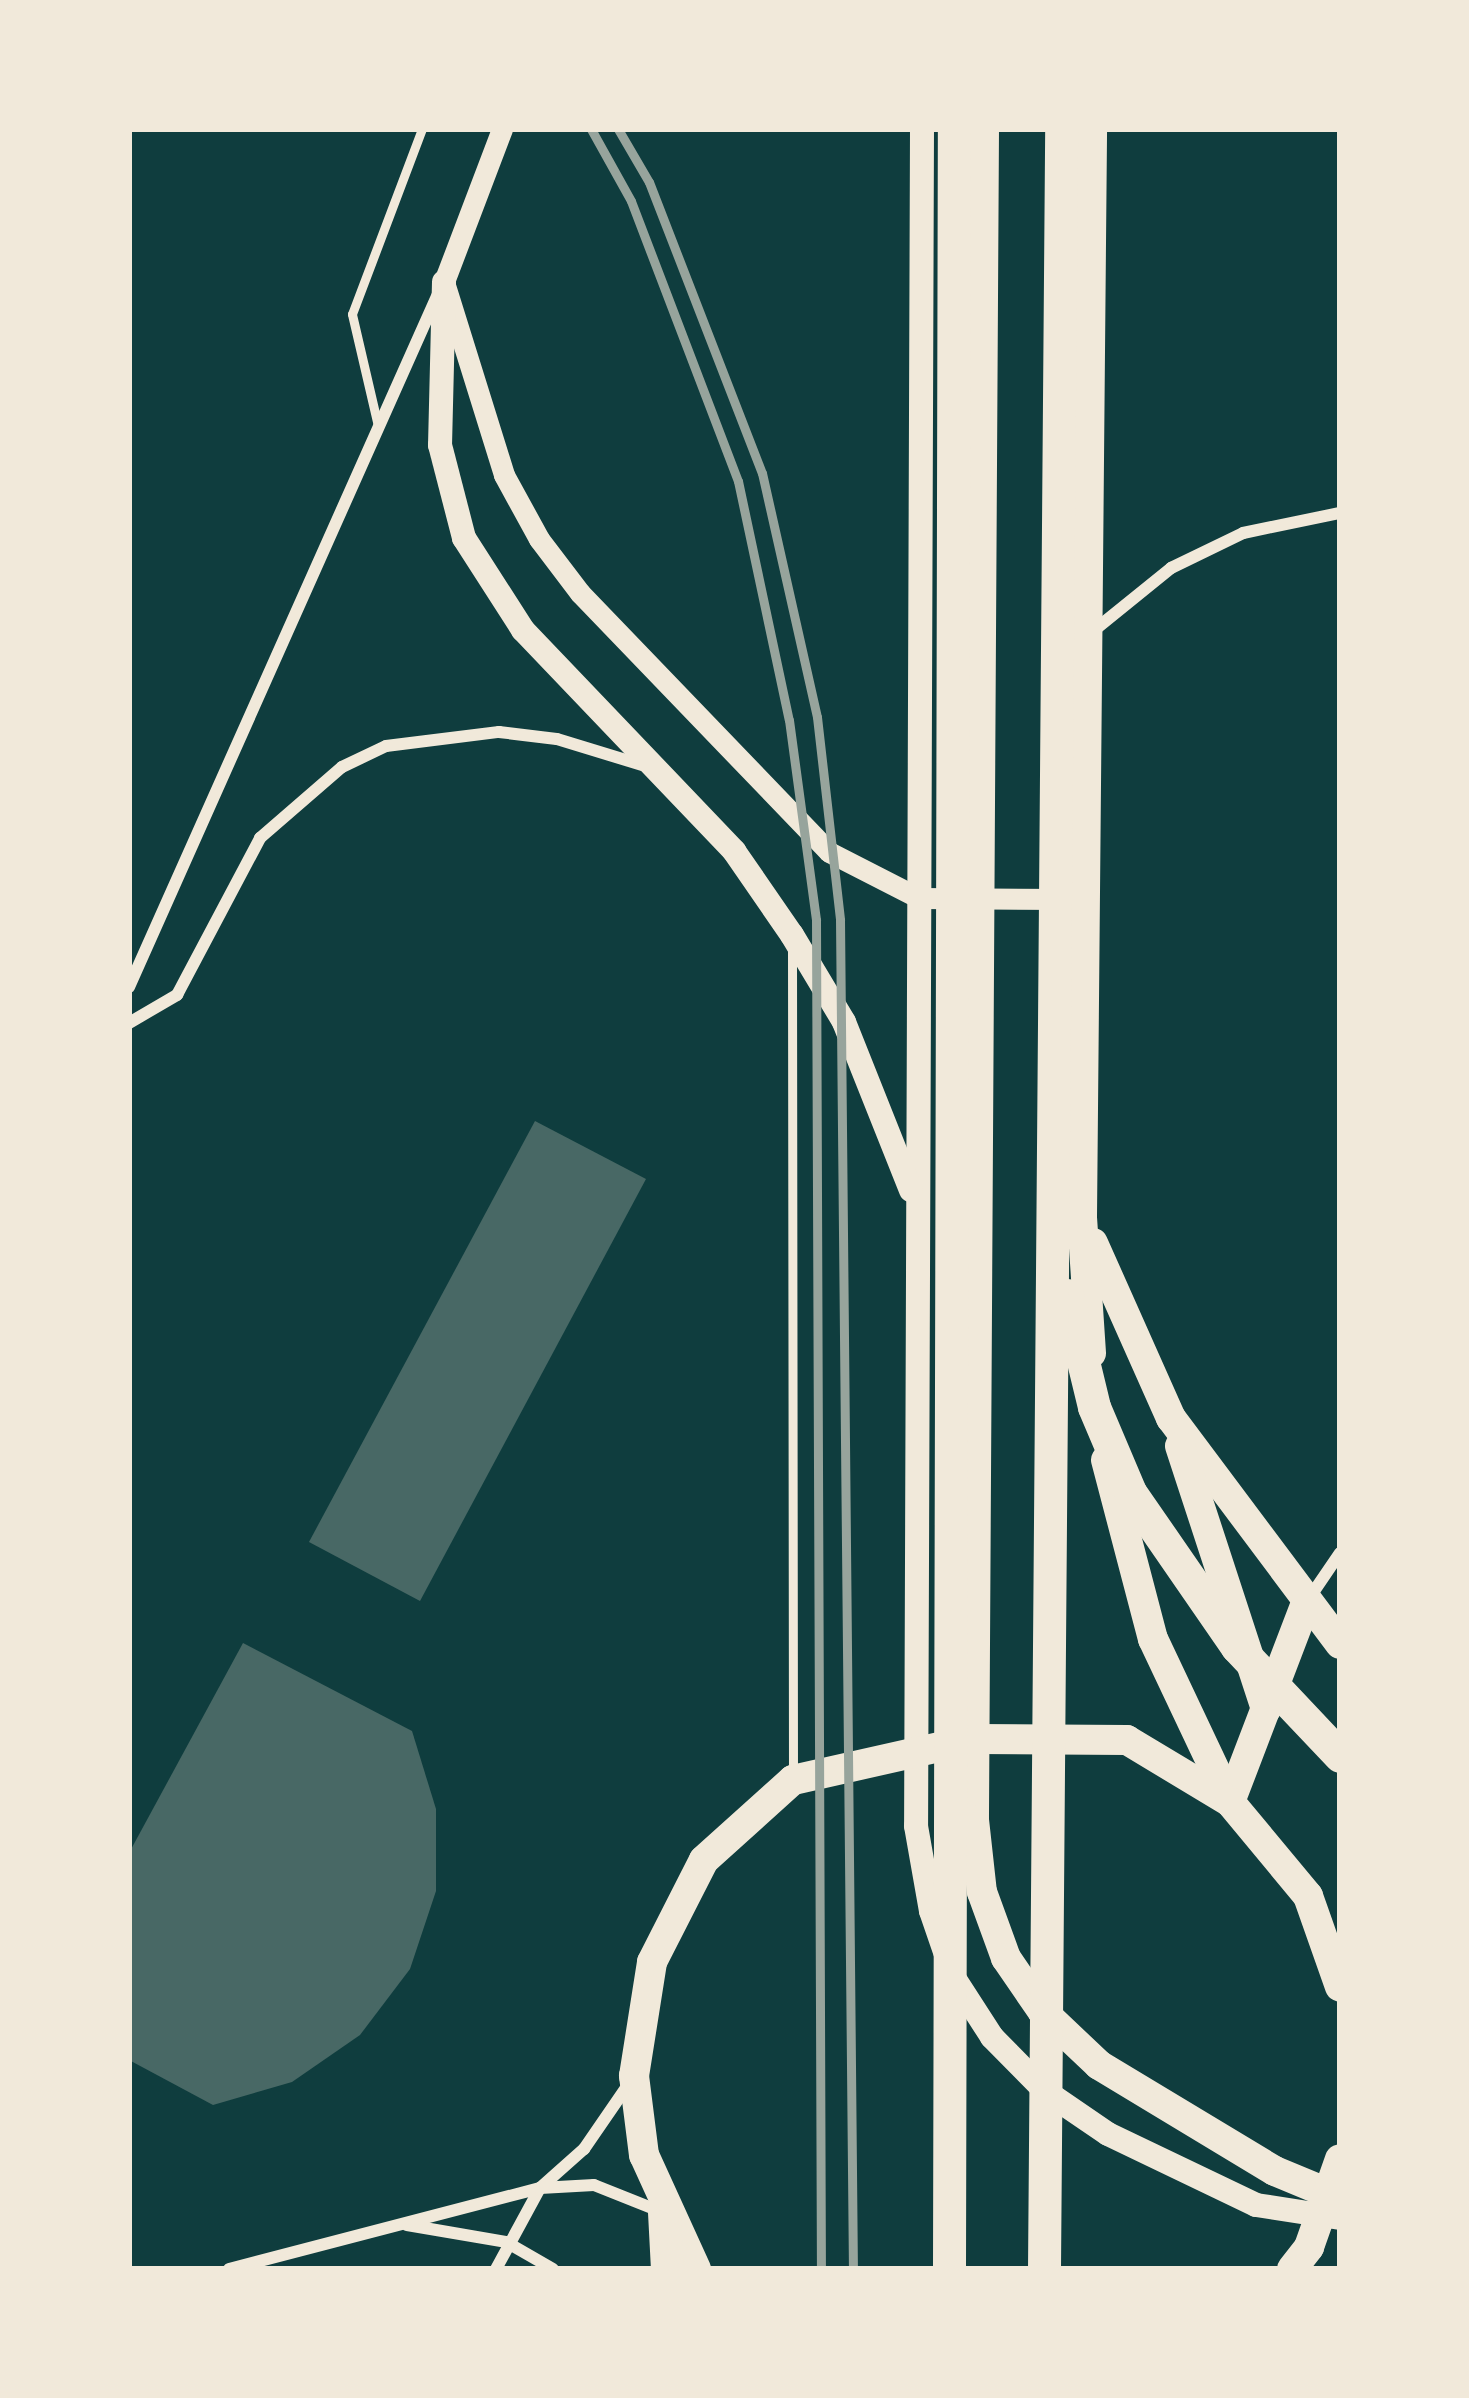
<!DOCTYPE html>
<style>
body{margin:0}
#map{position:relative;width:1469px;height:2398px;overflow:hidden;background:#0f3d3e;font-family:"Asap Condensed",sans-serif}
div>[style]{position:absolute}
.building>*{inset:0;background:#486865}
.service>*{height:9px;margin:-4.5px;padding:0 4.5px;transform-origin:4.5px;border-radius:4.5px;background:#f1e9da}
.minor>*{height:12px;margin:-6px;padding:0 6px;transform-origin:6px;border-radius:6px;background:#f1e9da}
.tertiary>*{height:21px;margin:-10.5px;padding:0 10.5px;transform-origin:10.5px;border-radius:10.5px;background:#f1e9da}
.secondary>*{height:24px;margin:-12px;padding:0 12px;transform-origin:12px;border-radius:12px;background:#f1e9da}
.primary>*{height:30px;margin:-15px;padding:0 15px;transform-origin:15px;border-radius:15px;background:#f1e9da}
.trunk>*{height:33px;margin:-16.5px;padding:0 16.5px;transform-origin:16.5px;border-radius:16.5px;background:#f1e9da}
.rail>*{height:9px;margin:-4.5px;padding:0 4.5px;transform-origin:4.5px;border-radius:4.5px;background:#97a49c}
span{translate:-50% -50%;white-space:nowrap;text-align:center;line-height:1.15;-webkit-text-stroke:12px #f1e9da;paint-order:stroke}
.frame{position:absolute;inset:0;border:132px solid #f1e9da;pointer-events:none}
</style>
<div id="map">
<div class="building">
<div style="clip-path:polygon(535px 1121px,646px 1179px,420px 1601px,309px 1542px)"></div>
<div style="clip-path:polygon(243px 1643px,412px 1731px,436px 1809px,436px 1891px,410px 1969px,360px 2035px,292px 2082px,213px 2105px,129px 2060px,129px 1853px)"></div>
</div>
<div class="service">
<div style="left:378px;top:426px;width:115px;rotate:-103.1deg"></div>
<div style="left:352px;top:314px;width:198px;rotate:-69.3deg"></div>
<div style="left:792px;top:952px;width:823px;rotate:89.93deg"></div>
</div>
<div class="minor">
<div style="left:1092px;top:632px;width:102px;rotate:-39deg"></div>
<div style="left:1171px;top:568px;width:80px;rotate:-25.9deg"></div>
<div style="left:1243px;top:533px;width:99px;rotate:-11.7deg"></div>
<div style="left:129px;top:987px;width:759px;rotate:-65.97deg"></div>
<div style="left:129px;top:1023px;width:56px;rotate:-30.3deg"></div>
<div style="left:177px;top:995px;width:178px;rotate:-62.1deg"></div>
<div style="left:260px;top:838px;width:108px;rotate:-40.9deg"></div>
<div style="left:342px;top:767px;width:49px;rotate:-25.5deg"></div>
<div style="left:386px;top:746px;width:114px;rotate:-7.1deg"></div>
<div style="left:499px;top:732px;width:58px;rotate:6.9deg"></div>
<div style="left:557px;top:739px;width:89px;rotate:17deg"></div>
<div style="left:1310px;top:1597px;width:53px;rotate:-55.7deg"></div>
<div style="left:407px;top:2225px;width:100px;rotate:9.7deg"></div>
<div style="left:506px;top:2242px;width:54px;rotate:29.9deg"></div>
<div style="left:229px;top:2269px;width:321px;rotate:-14.6deg"></div>
<div style="left:540px;top:2188px;width:54px;rotate:-3.2deg"></div>
<div style="left:594px;top:2185px;width:73px;rotate:21.7deg"></div>
<div style="left:496px;top:2269px;width:92px;rotate:-61.5deg"></div>
<div style="left:540px;top:2188px;width:59px;rotate:-41.6deg"></div>
<div style="left:584px;top:2149px;width:81px;rotate:-55.5deg"></div>
</div>
<div class="tertiary">
<div style="left:502px;top:129px;width:164px;rotate:110.8deg"></div>
<div style="left:444px;top:282px;width:202px;rotate:72.7deg"></div>
<div style="left:504px;top:475px;width:73px;rotate:61.3deg"></div>
<div style="left:539px;top:539px;width:68px;rotate:52.8deg"></div>
<div style="left:580px;top:593px;width:359px;rotate:46.1deg"></div>
<div style="left:829px;top:852px;width:101px;rotate:27.1deg"></div>
<div style="left:919px;top:898px;width:147px;rotate:0.4deg"></div>
</div>
<div class="secondary">
<div style="left:922px;top:129px;width:1697px;rotate:90.2deg"></div>
<div style="left:916px;top:1826px;width:86px;rotate:80deg"></div>
<div style="left:931px;top:1911px;width:71px;rotate:71.1deg"></div>
<div style="left:954px;top:1978px;width:70px;rotate:57.2deg"></div>
<div style="left:992px;top:2037px;width:76px;rotate:45.5deg"></div>
<div style="left:1045px;top:2091px;width:76px;rotate:34.3deg"></div>
<div style="left:1108px;top:2134px;width:164px;rotate:25.6deg"></div>
<div style="left:1256px;top:2205px;width:85px;rotate:8.8deg"></div>
<div style="left:444px;top:282px;width:163px;rotate:91.4deg"></div>
<div style="left:440px;top:445px;width:96px;rotate:75.5deg"></div>
<div style="left:464px;top:538px;width:109px;rotate:57.3deg"></div>
<div style="left:523px;top:630px;width:306px;rotate:46.3deg"></div>
<div style="left:734px;top:851px;width:102px;rotate:55.4deg"></div>
<div style="left:792px;top:935px;width:101px;rotate:59.1deg"></div>
<div style="left:844px;top:1022px;width:181px;rotate:68.3deg"></div>
</div>
<div class="primary">
<div style="left:984px;top:129px;width:1691px;rotate:90.34deg"></div>
<div style="left:974px;top:1820px;width:72px;rotate:83.7deg"></div>
<div style="left:982px;top:1892px;width:70px;rotate:70deg"></div>
<div style="left:1006px;top:1958px;width:65px;rotate:55.6deg"></div>
<div style="left:1043px;top:2012px;width:77px;rotate:43.4deg"></div>
<div style="left:1099px;top:2065px;width:205px;rotate:31.1deg"></div>
<div style="left:1275px;top:2171px;width:70px;rotate:22.6deg"></div>
<div style="left:1093px;top:1243px;width:192px;rotate:66deg"></div>
<div style="left:1171px;top:1418px;width:282px;rotate:53.2deg"></div>
<div style="left:1091px;top:1353px;width:136px;rotate:-93.8deg"></div>
<div style="left:1082px;top:1217px;width:1088px;rotate:-89.47deg"></div>
<div style="left:1180px;top:1446px;width:277px;rotate:71.9deg"></div>
<div style="left:1106px;top:1460px;width:185px;rotate:75.3deg"></div>
<div style="left:1153px;top:1639px;width:180px;rotate:64.7deg"></div>
<div style="left:1230px;top:1802px;width:213px;rotate:-69.1deg"></div>
<div style="left:696px;top:2269px;width:125px;rotate:-114.5deg"></div>
<div style="left:644px;top:2155px;width:80px;rotate:-97.2deg"></div>
<div style="left:634px;top:2076px;width:115px;rotate:-81deg"></div>
<div style="left:652px;top:1962px;width:114px;rotate:-63deg"></div>
<div style="left:704px;top:1860px;width:120px;rotate:-42deg"></div>
<div style="left:793px;top:1780px;width:187px;rotate:-12.7deg"></div>
<div style="left:975px;top:1739px;width:152px;rotate:0.4deg"></div>
<div style="left:1127px;top:1740px;width:120px;rotate:31deg"></div>
<div style="left:1230px;top:1802px;width:122px;rotate:50.3deg"></div>
<div style="left:1308px;top:1896px;width:96px;rotate:70.6deg"></div>
<div style="left:1292px;top:2269px;width:28px;rotate:-52deg"></div>
<div style="left:1309px;top:2247px;width:93px;rotate:-70.6deg"></div>
</div>
<div class="trunk">
<div style="left:1067px;top:1295px;width:115px;rotate:76.4deg"></div>
<div style="left:1094px;top:1407px;width:92px;rotate:67deg"></div>
<div style="left:1130px;top:1492px;width:188px;rotate:55.4deg"></div>
<div style="left:1237px;top:1647px;width:150px;rotate:46.6deg"></div>
<div style="left:664px;top:2212px;width:57px;rotate:87deg"></div>
<div style="left:949px;top:2269px;width:2140px;rotate:-89.87deg"></div>
<div style="left:1044px;top:2269px;width:2140px;rotate:-89.54deg"></div>
</div>
<div class="rail">
<div style="left:591px;top:129px;width:82px;rotate:60.9deg"></div>
<div style="left:631px;top:201px;width:300px;rotate:69.1deg"></div>
<div style="left:738px;top:481px;width:244px;rotate:78deg"></div>
<div style="left:789px;top:720px;width:202px;rotate:82.3deg"></div>
<div style="left:816px;top:920px;width:1349px;rotate:89.79deg"></div>
<div style="left:618px;top:129px;width:61px;rotate:59.7deg"></div>
<div style="left:649px;top:182px;width:312px;rotate:68.8deg"></div>
<div style="left:762px;top:473px;width:250px;rotate:77.3deg"></div>
<div style="left:817px;top:717px;width:204px;rotate:83.5deg"></div>
<div style="left:840px;top:920px;width:1349px;rotate:89.45deg"></div>
</div>
<div class="frame"></div>
</div>
